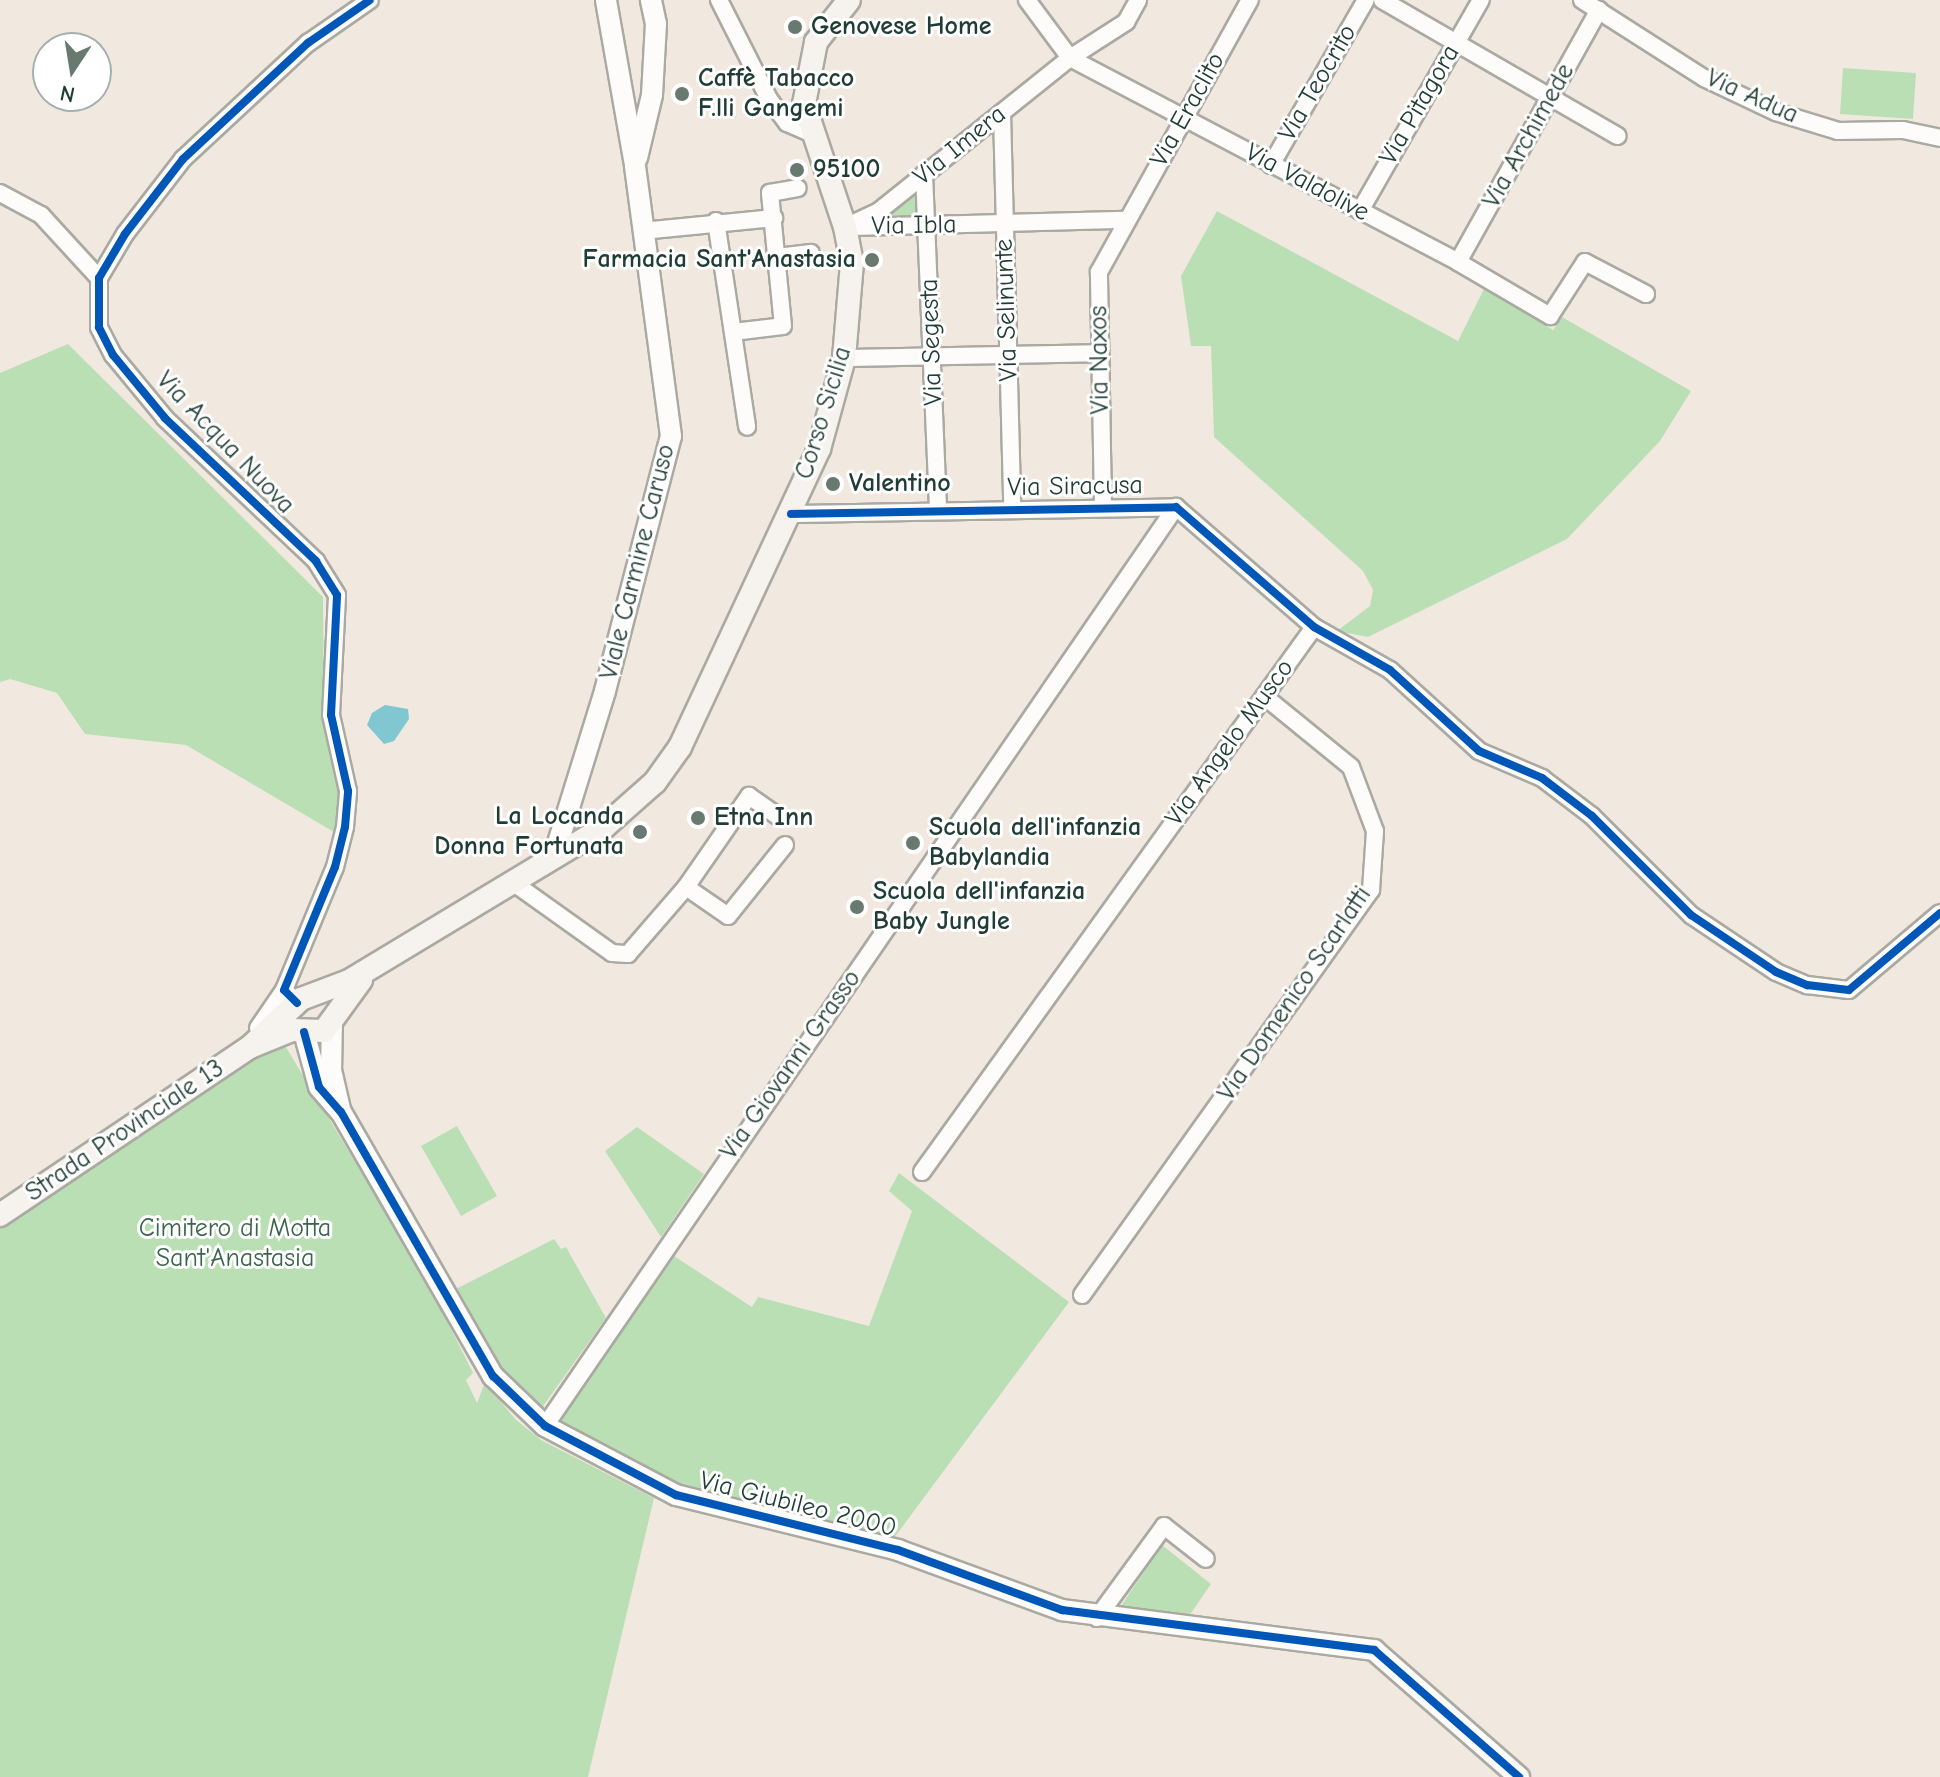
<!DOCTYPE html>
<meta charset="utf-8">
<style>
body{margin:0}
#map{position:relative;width:1940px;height:1777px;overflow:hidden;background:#f1e9df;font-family:"Comic Neue",sans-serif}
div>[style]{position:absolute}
.green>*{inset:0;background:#bbdfb5}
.water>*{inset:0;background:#80c7d2}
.roads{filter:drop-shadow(2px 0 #aaa9a2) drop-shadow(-2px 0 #aaa9a2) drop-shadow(0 2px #aaa9a2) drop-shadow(0 -2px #aaa9a2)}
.minor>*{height:16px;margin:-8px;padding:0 8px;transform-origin:8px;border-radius:8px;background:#fdfcfa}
.tertiary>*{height:20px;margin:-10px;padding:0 10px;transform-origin:10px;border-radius:10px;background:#fdfcfa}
.secondary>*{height:22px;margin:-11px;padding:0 11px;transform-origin:11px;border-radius:11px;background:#f6f2ed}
.cycleway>*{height:8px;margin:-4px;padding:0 4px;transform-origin:4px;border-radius:4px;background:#0057b8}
.dots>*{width:22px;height:22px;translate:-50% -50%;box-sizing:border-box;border:4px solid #fff;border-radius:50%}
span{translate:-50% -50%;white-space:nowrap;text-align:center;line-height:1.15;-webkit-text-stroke:6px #fff;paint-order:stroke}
.poi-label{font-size:26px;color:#1f3d34;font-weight:700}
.left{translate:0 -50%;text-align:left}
.right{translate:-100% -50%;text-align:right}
.street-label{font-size:26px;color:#1f3d34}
.park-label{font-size:26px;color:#3b644c}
.north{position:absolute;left:32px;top:32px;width:80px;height:80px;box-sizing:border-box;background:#fff;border:2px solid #a5b1ae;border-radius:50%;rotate:192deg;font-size:22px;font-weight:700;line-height:32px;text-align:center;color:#1f3d34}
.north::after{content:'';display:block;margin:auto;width:28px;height:36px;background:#687970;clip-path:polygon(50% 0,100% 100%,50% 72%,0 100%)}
</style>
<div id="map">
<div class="green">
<div style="clip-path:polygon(1843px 68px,1916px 73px,1913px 119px,1840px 114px)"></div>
<div style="clip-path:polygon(915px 193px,918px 217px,889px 218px,887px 215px)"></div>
<div style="clip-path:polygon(1217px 211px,1458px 341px,1485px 287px,1553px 330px,1562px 317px,1691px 391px,1660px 441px,1567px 539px,1368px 637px,1337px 631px,1370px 606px,1373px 590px,1363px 571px,1214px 437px,1211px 346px,1191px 346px,1181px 276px)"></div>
<div style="clip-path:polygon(68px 344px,323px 597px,324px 719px,339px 794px,334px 832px,186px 745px,85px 734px,57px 693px,10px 679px,0 682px,0 373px)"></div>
<div style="clip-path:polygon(281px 1039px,427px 1281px,473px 1373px,466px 1380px,477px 1403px,485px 1382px,515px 1419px,541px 1440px,654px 1498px,588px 1777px,0 1777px,0 1225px)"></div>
<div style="clip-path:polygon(457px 1126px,497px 1196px,461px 1216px,421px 1146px)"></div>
<div style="clip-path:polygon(637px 1127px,704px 1174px,661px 1237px,605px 1151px)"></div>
<div style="clip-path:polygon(899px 1173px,1069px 1302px,894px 1538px,738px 1499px,693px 1494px,560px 1426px,561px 1411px,671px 1254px,752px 1307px,758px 1297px,869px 1326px,912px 1211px,889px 1191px)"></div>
<div style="clip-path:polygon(554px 1239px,561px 1249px,566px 1247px,606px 1318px,541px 1409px,502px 1372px,454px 1290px)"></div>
<div style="clip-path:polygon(1162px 1545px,1211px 1584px,1189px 1616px,1117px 1612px)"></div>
</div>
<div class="water">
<div style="clip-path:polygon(385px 705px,408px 709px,409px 719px,394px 741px,384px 744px,367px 725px,372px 713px)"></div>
</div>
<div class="roads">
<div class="minor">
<div style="left:719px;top:0;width:111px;rotate:63.2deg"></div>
<div style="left:769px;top:99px;width:30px;rotate:53deg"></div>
<div style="left:787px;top:123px;width:25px;rotate:23deg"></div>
<div style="left:1027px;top:0;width:72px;rotate:53.4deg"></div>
<div style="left:1070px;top:58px;width:438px;rotate:27.7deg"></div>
<div style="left:1458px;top:262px;width:107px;rotate:30.4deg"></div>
<div style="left:1550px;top:316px;width:64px;rotate:-57.1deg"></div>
<div style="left:1585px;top:262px;width:69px;rotate:27.7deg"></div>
<div style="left:1382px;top:0;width:272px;rotate:30deg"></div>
<div style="left:1582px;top:0;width:145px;rotate:32.6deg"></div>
<div style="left:1704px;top:78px;width:80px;rotate:25.3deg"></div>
<div style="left:1776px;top:112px;width:65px;rotate:17deg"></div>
<div style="left:1838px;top:131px;width:65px;rotate:-0.9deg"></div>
<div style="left:1903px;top:130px;width:38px;rotate:12deg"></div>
<div style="left:1002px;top:113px;width:395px;rotate:88.5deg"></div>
<div style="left:1271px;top:165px;width:190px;rotate:-60.1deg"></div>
<div style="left:924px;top:174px;width:335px;rotate:87.6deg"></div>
<div style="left:0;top:193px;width:47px;rotate:28.2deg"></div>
<div style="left:41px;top:215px;width:86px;rotate:47.4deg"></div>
<div style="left:1360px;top:211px;width:243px;rotate:-60.2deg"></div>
<div style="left:716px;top:221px;width:208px;rotate:81.4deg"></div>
<div style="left:845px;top:227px;width:38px;rotate:-25deg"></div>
<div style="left:879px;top:211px;width:245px;rotate:-38.7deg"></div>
<div style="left:1070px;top:58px;width:67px;rotate:-32.7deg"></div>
<div style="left:1126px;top:22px;width:25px;rotate:-61deg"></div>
<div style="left:852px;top:227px;width:274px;rotate:-1.5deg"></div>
<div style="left:642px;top:231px;width:133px;rotate:-5.6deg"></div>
<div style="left:777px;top:257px;width:34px;rotate:-7deg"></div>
<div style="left:1458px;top:262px;width:289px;rotate:-60.8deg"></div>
<div style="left:733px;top:332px;width:50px;rotate:-6.8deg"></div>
<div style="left:783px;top:326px;width:134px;rotate:-95.6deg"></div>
<div style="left:770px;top:193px;width:28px;rotate:-10deg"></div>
<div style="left:844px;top:358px;width:256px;rotate:-1.1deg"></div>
<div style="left:1103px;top:506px;width:234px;rotate:-91deg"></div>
<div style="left:1099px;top:272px;width:311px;rotate:-61deg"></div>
<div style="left:791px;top:514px;width:385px;rotate:-1deg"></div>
<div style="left:1176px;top:507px;width:183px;rotate:41deg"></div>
<div style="left:1314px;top:627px;width:87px;rotate:29.5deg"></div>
<div style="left:1390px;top:670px;width:120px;rotate:42.3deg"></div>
<div style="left:1479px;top:751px;width:69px;rotate:23.2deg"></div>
<div style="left:1542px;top:778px;width:63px;rotate:37.2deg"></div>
<div style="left:1592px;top:816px;width:140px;rotate:45deg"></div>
<div style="left:1691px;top:915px;width:102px;rotate:33.8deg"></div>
<div style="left:1776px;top:972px;width:34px;rotate:23deg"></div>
<div style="left:1807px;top:985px;width:42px;rotate:6.8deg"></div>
<div style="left:1849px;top:990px;width:119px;rotate:-40.2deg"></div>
<div style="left:511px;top:881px;width:124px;rotate:35.5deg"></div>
<div style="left:612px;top:953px;width:16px;rotate:4deg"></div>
<div style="left:628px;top:954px;width:89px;rotate:-49.1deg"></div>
<div style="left:686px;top:887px;width:111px;rotate:-55.3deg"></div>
<div style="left:749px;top:796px;width:35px;rotate:35deg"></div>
<div style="left:686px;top:887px;width:51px;rotate:34.6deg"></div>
<div style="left:728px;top:916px;width:91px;rotate:-51.2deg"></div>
<div style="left:297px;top:1003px;width:18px;rotate:-135deg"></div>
<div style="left:284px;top:990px;width:133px;rotate:-67.5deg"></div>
<div style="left:335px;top:867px;width:41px;rotate:-76deg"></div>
<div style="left:345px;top:827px;width:36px;rotate:-85deg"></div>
<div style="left:348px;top:791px;width:78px;rotate:-102.6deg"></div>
<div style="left:331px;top:715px;width:120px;rotate:-87.1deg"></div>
<div style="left:337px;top:595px;width:40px;rotate:-122deg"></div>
<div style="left:316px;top:561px;width:208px;rotate:-136.6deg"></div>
<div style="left:165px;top:418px;width:82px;rotate:-129.5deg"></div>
<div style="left:113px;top:355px;width:31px;rotate:-117deg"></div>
<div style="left:99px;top:327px;width:49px;rotate:-90deg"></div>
<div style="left:99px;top:278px;width:51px;rotate:-59.4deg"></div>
<div style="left:125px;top:234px;width:95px;rotate:-52.3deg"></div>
<div style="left:183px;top:159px;width:171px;rotate:-42.9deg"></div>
<div style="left:308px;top:43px;width:75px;rotate:-34.7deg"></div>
<div style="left:258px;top:1028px;width:46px;rotate:-55.6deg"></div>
<div style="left:922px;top:1172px;width:671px;rotate:-54.27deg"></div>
<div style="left:1082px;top:1295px;width:498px;rotate:-54.5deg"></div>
<div style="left:1371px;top:890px;width:59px;rotate:-86.1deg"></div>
<div style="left:1375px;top:831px;width:68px;rotate:-110.6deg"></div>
<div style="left:1351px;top:767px;width:112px;rotate:-140.8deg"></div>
<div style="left:545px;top:1426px;width:1115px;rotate:-55.53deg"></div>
<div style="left:1097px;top:1618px;width:114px;rotate:-53.9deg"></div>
<div style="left:1164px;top:1526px;width:53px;rotate:38.2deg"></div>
</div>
<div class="tertiary">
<div style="left:637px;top:158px;width:65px;rotate:-76.6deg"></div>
<div style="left:652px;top:95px;width:71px;rotate:-86.8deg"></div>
<div style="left:656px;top:24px;width:25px;rotate:-102deg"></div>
<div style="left:554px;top:856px;width:173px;rotate:-72.8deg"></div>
<div style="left:605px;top:691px;width:263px;rotate:-75.5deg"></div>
<div style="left:671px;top:436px;width:273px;rotate:-97.6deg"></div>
<div style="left:635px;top:165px;width:168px;rotate:-100deg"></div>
<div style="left:332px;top:1020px;width:50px;rotate:91.1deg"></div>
<div style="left:331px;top:1070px;width:39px;rotate:77deg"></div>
<div style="left:304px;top:1032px;width:57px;rotate:74.7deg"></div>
<div style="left:319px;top:1087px;width:33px;rotate:49deg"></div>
<div style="left:341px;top:1112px;width:305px;rotate:60.1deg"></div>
<div style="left:493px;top:1376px;width:72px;rotate:43.9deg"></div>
<div style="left:545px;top:1426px;width:148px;rotate:27.8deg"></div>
<div style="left:676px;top:1495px;width:229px;rotate:13.9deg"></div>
<div style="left:898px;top:1550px;width:175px;rotate:20.1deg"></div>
<div style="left:1062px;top:1610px;width:315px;rotate:7.3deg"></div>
<div style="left:1374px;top:1650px;width:193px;rotate:41.2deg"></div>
</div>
<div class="secondary">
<div style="left:250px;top:1047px;width:70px;rotate:-43.3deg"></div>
<div style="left:301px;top:999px;width:51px;rotate:-20.6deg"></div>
<div style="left:349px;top:981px;width:297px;rotate:-31.1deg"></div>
<div style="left:603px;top:828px;width:69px;rotate:-41.5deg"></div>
<div style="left:655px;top:782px;width:43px;rotate:-54.5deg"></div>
<div style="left:680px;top:747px;width:329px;rotate:-65deg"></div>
<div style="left:819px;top:449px;width:94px;rotate:-74.6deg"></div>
<div style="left:844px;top:358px;width:95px;rotate:-85.2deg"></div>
<div style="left:852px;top:263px;width:37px;rotate:-101deg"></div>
<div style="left:845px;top:227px;width:130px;rotate:-108.4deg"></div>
<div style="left:804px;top:104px;width:63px;rotate:-79deg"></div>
<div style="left:816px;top:42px;width:53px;rotate:-51.8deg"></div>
<div style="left:0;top:1215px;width:301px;rotate:-33.9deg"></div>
<div style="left:250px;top:1047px;width:45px;rotate:-22deg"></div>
<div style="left:292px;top:1030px;width:32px;rotate:2deg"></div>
<div style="left:324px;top:1031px;width:63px;rotate:-54deg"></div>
</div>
</div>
<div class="cycleway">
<div style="left:791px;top:514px;width:385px;rotate:-1deg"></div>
<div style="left:1176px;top:507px;width:183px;rotate:41deg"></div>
<div style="left:1314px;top:627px;width:87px;rotate:29.5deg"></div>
<div style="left:1390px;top:670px;width:120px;rotate:42.3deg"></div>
<div style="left:1479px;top:751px;width:69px;rotate:23.2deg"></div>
<div style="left:1542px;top:778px;width:63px;rotate:37.2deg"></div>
<div style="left:1592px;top:816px;width:140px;rotate:45deg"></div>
<div style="left:1691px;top:915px;width:102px;rotate:33.8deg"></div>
<div style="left:1776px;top:972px;width:34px;rotate:23deg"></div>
<div style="left:1807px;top:985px;width:42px;rotate:6.8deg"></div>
<div style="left:1849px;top:990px;width:119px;rotate:-40.2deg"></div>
<div style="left:297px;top:1003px;width:18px;rotate:-135deg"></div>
<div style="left:284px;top:990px;width:133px;rotate:-67.5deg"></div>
<div style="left:335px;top:867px;width:41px;rotate:-76deg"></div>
<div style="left:345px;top:827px;width:36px;rotate:-85deg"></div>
<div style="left:348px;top:791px;width:78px;rotate:-102.6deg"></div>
<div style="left:331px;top:715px;width:120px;rotate:-87.1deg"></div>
<div style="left:337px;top:595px;width:40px;rotate:-122deg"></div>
<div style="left:316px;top:561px;width:208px;rotate:-136.6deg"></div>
<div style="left:165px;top:418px;width:82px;rotate:-129.5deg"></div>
<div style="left:113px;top:355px;width:31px;rotate:-117deg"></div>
<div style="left:99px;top:327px;width:49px;rotate:-90deg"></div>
<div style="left:99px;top:278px;width:51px;rotate:-59.4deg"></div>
<div style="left:125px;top:234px;width:95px;rotate:-52.3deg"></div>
<div style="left:183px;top:159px;width:171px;rotate:-42.9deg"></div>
<div style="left:308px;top:43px;width:75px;rotate:-34.7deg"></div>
<div style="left:304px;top:1032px;width:57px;rotate:74.7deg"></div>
<div style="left:319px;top:1087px;width:33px;rotate:49deg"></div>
<div style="left:341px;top:1112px;width:305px;rotate:60.1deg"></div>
<div style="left:493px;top:1376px;width:72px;rotate:43.9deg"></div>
<div style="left:545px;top:1426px;width:148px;rotate:27.8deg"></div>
<div style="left:676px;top:1495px;width:229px;rotate:13.9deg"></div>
<div style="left:898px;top:1550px;width:175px;rotate:20.1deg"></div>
<div style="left:1062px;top:1610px;width:315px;rotate:7.3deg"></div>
<div style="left:1374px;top:1650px;width:193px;rotate:41.2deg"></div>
</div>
<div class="dots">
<div style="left:795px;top:27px;background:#687970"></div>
<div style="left:682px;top:94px;background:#687970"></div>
<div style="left:797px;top:170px;background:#687970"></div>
<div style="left:872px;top:260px;background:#687970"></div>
<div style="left:833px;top:484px;background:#687970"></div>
<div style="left:698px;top:818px;background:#687970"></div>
<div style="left:640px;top:832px;background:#687970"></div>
<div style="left:913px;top:843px;background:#687970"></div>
<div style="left:857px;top:907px;background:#687970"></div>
</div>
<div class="poi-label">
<span class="left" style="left:811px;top:27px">Genovese Home</span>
<span class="left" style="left:698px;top:94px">Caffè Tabacco<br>F.lli Gangemi</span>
<span class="left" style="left:813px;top:170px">95100</span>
<span class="right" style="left:856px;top:260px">Farmacia Sant'Anastasia</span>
<span class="left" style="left:849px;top:484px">Valentino</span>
<span class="right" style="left:624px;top:832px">La Locanda<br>Donna Fortunata</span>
<span class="left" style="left:714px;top:818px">Etna Inn</span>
<span class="left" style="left:929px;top:843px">Scuola dell'infanzia<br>Babylandia</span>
<span class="left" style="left:873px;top:907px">Scuola dell'infanzia<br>Baby Jungle</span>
</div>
<div class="street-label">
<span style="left:1318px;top:83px;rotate:-60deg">Via Teocrito</span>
<span style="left:1752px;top:97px;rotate:24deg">Via Adua</span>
<span style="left:1420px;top:105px;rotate:-60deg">Via Pitagora</span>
<span style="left:1188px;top:110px;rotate:-61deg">Via Eraclito</span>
<span style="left:1529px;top:136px;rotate:-61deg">Via Archimede</span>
<span style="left:960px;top:146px;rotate:-39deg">Via Imera</span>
<span style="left:1307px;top:183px;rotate:28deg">Via Valdolive</span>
<span style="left:914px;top:226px;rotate:-1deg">Via Ibla</span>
<span style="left:1007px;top:310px;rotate:-92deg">Via Selinunte</span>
<span style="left:932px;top:342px;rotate:-92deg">Via Segesta</span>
<span style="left:1100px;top:360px;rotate:-91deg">Via Naxos</span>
<span style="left:824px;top:413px;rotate:-73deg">Corso Sicilia</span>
<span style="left:225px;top:443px;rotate:46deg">Via Acqua Nuova</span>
<span style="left:1075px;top:487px;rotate:-1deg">Via Siracusa</span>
<span style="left:638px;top:562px;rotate:-76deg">Viale Carmine Caruso</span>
<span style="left:1230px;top:743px;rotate:-54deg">Via Angelo Musco</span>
<span style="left:1295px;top:994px;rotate:-56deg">Via Domenico Scarlatti</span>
<span style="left:791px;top:1065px;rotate:-55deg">Via Giovanni Grasso</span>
<span style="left:125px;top:1131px;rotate:-34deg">Strada Provinciale 13</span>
<span style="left:798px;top:1505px;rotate:14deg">Via Giubileo 2000</span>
</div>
<div class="park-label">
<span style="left:235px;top:1244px">Cimitero di Motta<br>Sant'Anastasia</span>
</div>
<div class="north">N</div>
</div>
